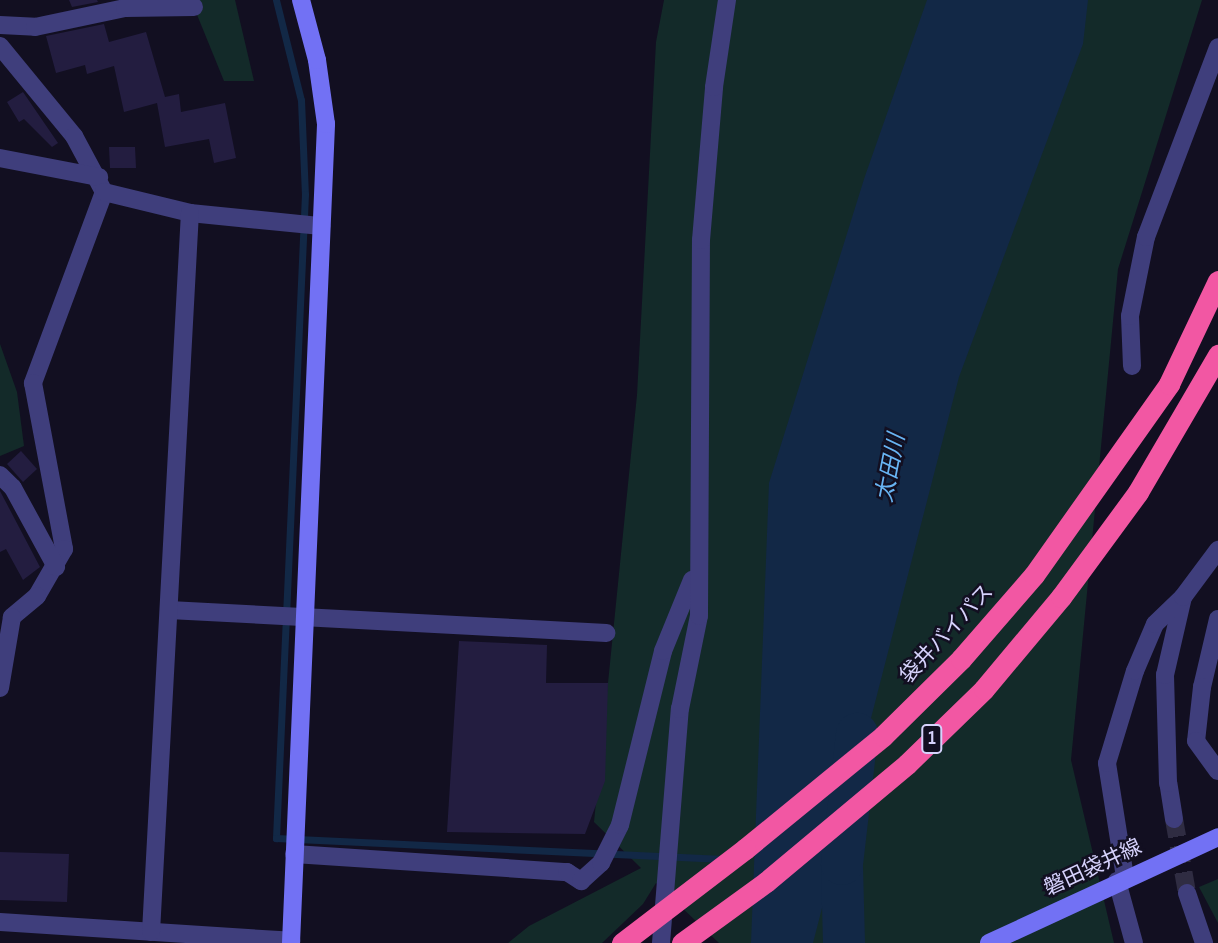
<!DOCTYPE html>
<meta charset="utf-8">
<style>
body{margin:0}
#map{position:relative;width:1218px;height:943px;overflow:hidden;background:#120f21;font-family:"Sofia Sans Condensed","Noto Sans JP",sans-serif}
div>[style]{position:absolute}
.green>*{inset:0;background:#132a29}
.water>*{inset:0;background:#122846}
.stream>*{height:7px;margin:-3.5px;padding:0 3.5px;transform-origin:3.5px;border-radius:3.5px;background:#122846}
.river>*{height:42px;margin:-21px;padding:0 21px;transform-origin:21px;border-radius:21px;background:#122846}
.building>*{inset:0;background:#231d40}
.street-tunnel>*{height:18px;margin-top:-9px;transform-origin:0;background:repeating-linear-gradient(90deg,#2f2c42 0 18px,transparent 0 27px)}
.street>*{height:18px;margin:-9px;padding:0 9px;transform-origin:9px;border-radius:9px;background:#3f3e7c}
.secondary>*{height:18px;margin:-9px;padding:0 9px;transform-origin:9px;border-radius:9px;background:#7271f4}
.highway>*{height:21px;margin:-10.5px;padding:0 10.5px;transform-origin:10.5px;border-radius:10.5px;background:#f257a3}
.highway-bridge>*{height:21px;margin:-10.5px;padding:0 10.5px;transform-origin:10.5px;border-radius:10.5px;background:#f257a3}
span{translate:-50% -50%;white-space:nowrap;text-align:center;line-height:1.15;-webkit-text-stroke:5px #120f21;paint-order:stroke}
.shield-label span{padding:2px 5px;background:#120f21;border:2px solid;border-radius:5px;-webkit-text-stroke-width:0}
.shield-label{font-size:19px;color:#d6d2fc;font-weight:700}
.street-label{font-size:21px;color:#d6d2fc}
.water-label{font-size:23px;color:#68b4f3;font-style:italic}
</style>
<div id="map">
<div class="green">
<div style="clip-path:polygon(191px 0,235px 0,254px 81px,224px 81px)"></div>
<div style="clip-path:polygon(664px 0,1202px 0,1118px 269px,1071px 760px,1114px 943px,719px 943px,656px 883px,643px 904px,602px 943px,508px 943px,529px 926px,641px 868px,594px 822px,637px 395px,656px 42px)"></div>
<div style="clip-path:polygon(0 344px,17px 392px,24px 446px,0 456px)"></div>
<div style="clip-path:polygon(1218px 879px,1218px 923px,1199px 887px)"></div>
</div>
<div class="water">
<div style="clip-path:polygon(927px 0,1088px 0,1083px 44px,959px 377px,813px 943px,751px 943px,769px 483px,865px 176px)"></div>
</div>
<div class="stream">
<div style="left:276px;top:0;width:103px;rotate:76deg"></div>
<div style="left:301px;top:100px;width:94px;rotate:87.6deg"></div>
<div style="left:305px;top:194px;width:645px;rotate:92.58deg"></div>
<div style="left:276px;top:838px;width:448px;rotate:2.7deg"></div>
<div style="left:824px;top:863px;width:18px;rotate:3deg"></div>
</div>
<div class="river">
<div style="left:844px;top:943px;width:79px;rotate:-91.5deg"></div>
<div style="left:842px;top:864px;width:131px;rotate:-83.4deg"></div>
</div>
<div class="building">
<div style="clip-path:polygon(69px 0,97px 0,98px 2px,72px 7px)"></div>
<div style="clip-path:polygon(104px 24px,109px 42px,146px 32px,165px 97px,179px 94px,181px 112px,225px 103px,236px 158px,214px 163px,209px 139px,165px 147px,157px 103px,124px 112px,114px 66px,87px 74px,85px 65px,56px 73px,46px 36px)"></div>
<div style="clip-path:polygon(23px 92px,58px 143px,52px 147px,24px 119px,19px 122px,7px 102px)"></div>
<div style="clip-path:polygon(109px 147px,135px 147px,136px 168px,110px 168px)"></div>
<div style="clip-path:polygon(21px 451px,37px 469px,23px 482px,7px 464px)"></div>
<div style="clip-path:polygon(0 491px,40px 567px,23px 580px,6px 549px,0 552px)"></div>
<div style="clip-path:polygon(459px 641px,547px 645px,546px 683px,608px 683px,605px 781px,585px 834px,447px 832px)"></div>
<div style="clip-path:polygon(0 852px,69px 854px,67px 902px,0 900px)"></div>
</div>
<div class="street-tunnel">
<div style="left:1174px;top:819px;width:75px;rotate:80deg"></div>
</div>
<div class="street">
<div style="left:0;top:25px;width:35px;rotate:3deg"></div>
<div style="left:35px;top:27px;width:92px;rotate:-11.9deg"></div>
<div style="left:125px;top:8px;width:69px;rotate:-0.8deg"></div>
<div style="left:0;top:46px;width:117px;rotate:50.6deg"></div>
<div style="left:74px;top:136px;width:64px;rotate:61.8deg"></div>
<div style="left:104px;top:192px;width:204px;rotate:110.4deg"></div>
<div style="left:33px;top:383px;width:169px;rotate:79.4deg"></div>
<div style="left:64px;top:549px;width:54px;rotate:119.9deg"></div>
<div style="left:37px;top:596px;width:33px;rotate:140deg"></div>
<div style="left:12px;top:617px;width:72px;rotate:99.6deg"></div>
<div style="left:0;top:158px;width:101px;rotate:10.9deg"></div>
<div style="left:104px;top:192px;width:89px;rotate:13.7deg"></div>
<div style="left:190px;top:213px;width:132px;rotate:5.7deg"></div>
<div style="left:1132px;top:366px;width:50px;rotate:-92.3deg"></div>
<div style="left:1130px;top:316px;width:81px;rotate:-78.6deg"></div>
<div style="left:1146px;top:237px;width:203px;rotate:-69.2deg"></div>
<div style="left:0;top:475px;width:18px;rotate:45deg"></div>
<div style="left:13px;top:488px;width:90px;rotate:61.4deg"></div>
<div style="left:169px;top:610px;width:438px;rotate:3deg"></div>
<div style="left:1218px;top:619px;width:70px;rotate:103.2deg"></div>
<div style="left:1202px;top:687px;width:54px;rotate:96.3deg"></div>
<div style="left:1196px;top:741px;width:37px;rotate:54deg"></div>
<div style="left:1174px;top:819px;width:36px;rotate:-99deg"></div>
<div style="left:1168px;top:783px;width:108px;rotate:-91.6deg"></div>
<div style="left:1165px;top:675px;width:80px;rotate:-77deg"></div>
<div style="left:294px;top:854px;width:274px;rotate:3.8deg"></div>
<div style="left:567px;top:872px;width:17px;rotate:33deg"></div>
<div style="left:581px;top:881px;width:27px;rotate:-42deg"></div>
<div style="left:601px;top:863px;width:42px;rotate:-63.4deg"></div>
<div style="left:620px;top:825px;width:179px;rotate:-76.1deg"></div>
<div style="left:663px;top:651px;width:77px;rotate:-67.8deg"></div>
<div style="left:1125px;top:877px;width:115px;rotate:-99deg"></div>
<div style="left:1107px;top:763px;width:96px;rotate:-73.1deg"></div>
<div style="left:1135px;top:671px;width:51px;rotate:-66.9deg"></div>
<div style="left:1155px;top:624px;width:39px;rotate:-44deg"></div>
<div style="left:1183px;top:597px;width:59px;rotate:-53.3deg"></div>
<div style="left:1117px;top:881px;width:64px;rotate:74.7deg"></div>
<div style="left:1187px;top:893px;width:53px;rotate:71.2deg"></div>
<div style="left:0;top:922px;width:292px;rotate:3.7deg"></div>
<div style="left:151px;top:932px;width:720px;rotate:-86.9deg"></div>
<div style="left:661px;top:943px;width:235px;rotate:-85.4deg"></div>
<div style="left:680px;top:709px;width:95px;rotate:-78.5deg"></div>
<div style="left:699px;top:616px;width:376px;rotate:-89.7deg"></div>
<div style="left:701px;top:240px;width:154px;rotate:-85.1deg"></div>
<div style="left:714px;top:87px;width:88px;rotate:-81.5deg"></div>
</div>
<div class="secondary">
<div style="left:291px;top:943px;width:820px;rotate:-87.55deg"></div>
<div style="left:326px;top:124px;width:65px;rotate:-98deg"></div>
<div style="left:317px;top:60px;width:62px;rotate:-104.9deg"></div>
<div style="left:989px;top:943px;width:252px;rotate:-24.8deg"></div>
</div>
<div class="highway">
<div style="left:745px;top:849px;width:178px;rotate:-39.3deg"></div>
<div style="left:883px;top:736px;width:110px;rotate:-44.6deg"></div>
<div style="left:961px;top:659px;width:111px;rotate:-49deg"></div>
<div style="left:1034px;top:575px;width:234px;rotate:-54.7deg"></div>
<div style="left:1169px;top:384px;width:114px;rotate:-64.6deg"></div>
<div style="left:682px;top:943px;width:104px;rotate:-36deg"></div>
<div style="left:766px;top:882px;width:184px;rotate:-39.9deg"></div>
<div style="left:907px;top:764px;width:107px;rotate:-44.2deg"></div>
<div style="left:984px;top:689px;width:120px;rotate:-50.1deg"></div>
<div style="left:1061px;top:597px;width:130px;rotate:-53.7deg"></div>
<div style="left:1138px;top:492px;width:159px;rotate:-59.7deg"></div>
</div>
<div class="highway-bridge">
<div style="left:622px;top:943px;width:155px;rotate:-37.4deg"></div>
</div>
<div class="shield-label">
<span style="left:932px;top:739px">1</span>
</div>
<div class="street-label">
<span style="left:947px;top:634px;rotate:-47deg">袋井バイパス</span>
<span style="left:1093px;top:868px;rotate:-25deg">磐田袋井線</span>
</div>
<div class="water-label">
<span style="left:891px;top:468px;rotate:-79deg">太田川</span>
</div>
</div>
